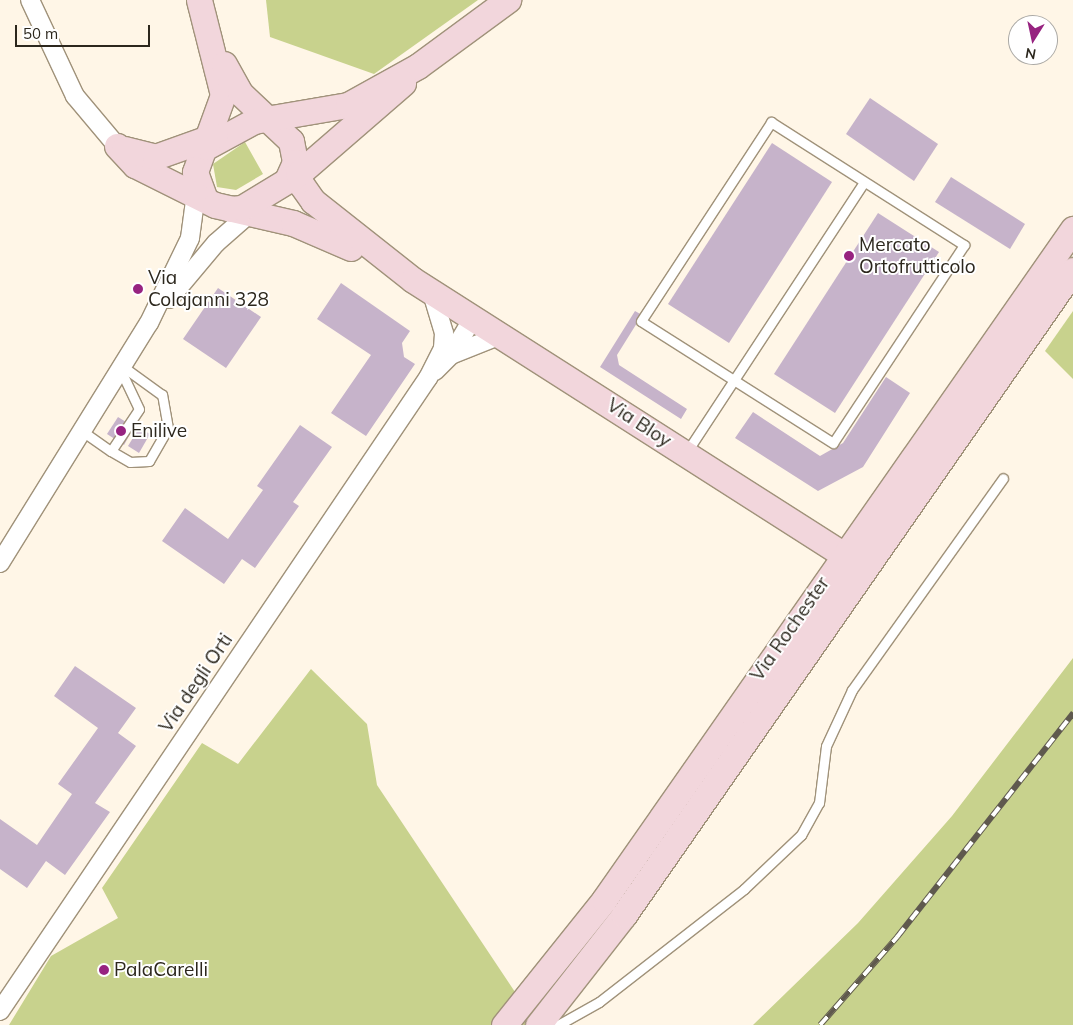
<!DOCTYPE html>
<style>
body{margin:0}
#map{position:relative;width:1073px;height:1025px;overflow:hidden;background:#fff6e7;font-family:Mulish,sans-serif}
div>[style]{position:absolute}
.green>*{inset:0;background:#c8d28d}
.building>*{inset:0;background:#c6b3ca}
.roads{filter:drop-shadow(1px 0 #a0927a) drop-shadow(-1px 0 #a0927a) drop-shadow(0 1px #a0927a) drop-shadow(0 -1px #a0927a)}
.lane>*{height:9px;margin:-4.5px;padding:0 4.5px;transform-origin:4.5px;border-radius:4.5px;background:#fff}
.street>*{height:18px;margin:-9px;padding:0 9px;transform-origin:9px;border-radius:9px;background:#fff}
.secondary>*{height:25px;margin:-12.5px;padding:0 12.5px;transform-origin:12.5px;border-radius:12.5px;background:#f2d6dc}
.rail>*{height:5.5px;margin-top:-2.75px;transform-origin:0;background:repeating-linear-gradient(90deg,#fff 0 11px,#5f594e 0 22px);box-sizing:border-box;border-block:1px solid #5f594e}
.dots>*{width:14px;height:14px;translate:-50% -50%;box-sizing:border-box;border:2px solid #fff;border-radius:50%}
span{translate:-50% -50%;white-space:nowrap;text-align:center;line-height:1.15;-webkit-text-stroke:4px #fff;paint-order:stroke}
.poi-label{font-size:19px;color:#2c271d}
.left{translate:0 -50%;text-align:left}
.street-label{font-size:19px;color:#2c271d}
.north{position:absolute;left:1008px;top:15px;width:50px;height:50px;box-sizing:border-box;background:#fff;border:1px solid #aba9a5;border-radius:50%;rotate:190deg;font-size:14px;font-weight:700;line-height:20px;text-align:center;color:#2c271d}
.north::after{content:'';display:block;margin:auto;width:18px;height:22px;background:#972380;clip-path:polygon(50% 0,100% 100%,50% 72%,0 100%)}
.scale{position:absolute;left:15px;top:25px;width:135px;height:22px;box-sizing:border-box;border:2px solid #2c271d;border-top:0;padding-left:6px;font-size:15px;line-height:18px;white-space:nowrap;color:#2c271d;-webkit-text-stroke:4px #fff;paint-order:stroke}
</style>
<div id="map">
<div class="green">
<div style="clip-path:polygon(266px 0,478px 0,374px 74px,270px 37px)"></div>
<div style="clip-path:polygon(245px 142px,263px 174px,236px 190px,217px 187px,213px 164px)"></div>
<div style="clip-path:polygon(1073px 311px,1073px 379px,1045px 351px)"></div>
<div style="clip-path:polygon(1073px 658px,1073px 1025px,753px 1025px,858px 923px,952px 816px)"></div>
<div style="clip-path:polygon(311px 669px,367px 724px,377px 785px,537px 1025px,9px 1025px,51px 956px,118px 918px,102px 888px,202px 743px,238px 764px)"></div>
</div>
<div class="building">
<div style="clip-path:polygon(870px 98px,938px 144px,914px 181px,846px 134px)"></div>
<div style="clip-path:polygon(772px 143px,832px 182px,729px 343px,668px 304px)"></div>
<div style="clip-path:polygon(951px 177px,1025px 224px,1010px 249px,935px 202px)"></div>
<div style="clip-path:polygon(878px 213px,939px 252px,835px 413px,774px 374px)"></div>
<div style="clip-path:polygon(341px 283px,410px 331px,402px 343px,404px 357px,415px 364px,366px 436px,331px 413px,371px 355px,317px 319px)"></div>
<div style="clip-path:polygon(218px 288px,261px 317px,226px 368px,183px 339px)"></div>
<div style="clip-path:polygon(635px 311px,642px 315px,617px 355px,619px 365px,687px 409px,681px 419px,600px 367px)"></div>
<div style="clip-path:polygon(886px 377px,910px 393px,863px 467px,818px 491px,735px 438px,753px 412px,820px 456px,843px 443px)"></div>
<div style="clip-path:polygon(118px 417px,134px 427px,124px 445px,107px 434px)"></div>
<div style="clip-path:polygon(300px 425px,332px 447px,293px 502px,299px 506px,255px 568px,242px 559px,224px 584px,162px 541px,185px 508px,228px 539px,263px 490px,257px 486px)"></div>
<div style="clip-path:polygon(139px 428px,150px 434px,139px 453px,128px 446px)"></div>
<div style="clip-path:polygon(75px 666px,136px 708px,118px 733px,136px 746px,95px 803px,110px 812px,65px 875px,46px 861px,27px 888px,0 869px,0 819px,37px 845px,72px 794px,58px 784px,98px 728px,54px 696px)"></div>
</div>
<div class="roads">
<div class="lane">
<div style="left:771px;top:122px;width:229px;rotate:32.5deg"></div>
<div style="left:964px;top:245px;width:237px;rotate:123.5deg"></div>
<div style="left:833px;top:443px;width:227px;rotate:-147.6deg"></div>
<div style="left:641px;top:321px;width:238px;rotate:-56.8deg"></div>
<div style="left:82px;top:431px;width:35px;rotate:35deg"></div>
<div style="left:111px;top:451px;width:50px;rotate:-56.3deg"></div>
<div style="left:139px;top:409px;width:44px;rotate:-115.4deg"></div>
<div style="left:111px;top:451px;width:22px;rotate:30deg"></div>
<div style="left:130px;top:462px;width:19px;rotate:-3deg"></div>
<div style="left:149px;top:461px;width:38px;rotate:-60deg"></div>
<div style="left:168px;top:428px;width:34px;rotate:-100deg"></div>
<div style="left:162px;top:395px;width:49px;rotate:-144.1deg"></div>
<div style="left:686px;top:453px;width:324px;rotate:-56.7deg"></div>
<div style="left:558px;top:1025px;width:47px;rotate:-29.3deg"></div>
<div style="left:599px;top:1002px;width:184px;rotate:-37.9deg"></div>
<div style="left:744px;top:889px;width:79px;rotate:-43.5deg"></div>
<div style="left:801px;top:835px;width:37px;rotate:-61deg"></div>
<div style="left:819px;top:803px;width:57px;rotate:-83deg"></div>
<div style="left:826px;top:746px;width:62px;rotate:-65.1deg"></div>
<div style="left:852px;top:690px;width:260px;rotate:-54.5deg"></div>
</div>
<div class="street">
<div style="left:30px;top:0;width:106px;rotate:64.9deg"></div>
<div style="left:75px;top:96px;width:65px;rotate:50deg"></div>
<div style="left:169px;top:299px;width:73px;rotate:-50deg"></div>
<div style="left:216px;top:243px;width:53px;rotate:-41.2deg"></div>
<div style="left:451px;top:355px;width:43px;rotate:-59.3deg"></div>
<div style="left:435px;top:371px;width:23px;rotate:-45deg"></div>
<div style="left:451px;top:355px;width:54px;rotate:-21.8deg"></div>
<div style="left:0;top:563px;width:282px;rotate:-58.2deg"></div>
<div style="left:149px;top:323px;width:94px;rotate:-64.2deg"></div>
<div style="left:190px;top:238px;width:52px;rotate:-82.3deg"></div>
<div style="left:0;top:1011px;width:764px;rotate:-55.94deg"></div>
<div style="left:428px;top:378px;width:34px;rotate:-63deg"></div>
<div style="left:443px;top:348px;width:15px;rotate:-86deg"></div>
<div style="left:444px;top:333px;width:42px;rotate:-106.7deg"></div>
</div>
<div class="secondary">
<div style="left:199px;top:0;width:98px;rotate:75.8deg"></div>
<div style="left:223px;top:95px;width:82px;rotate:110deg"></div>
<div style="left:195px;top:172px;width:27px;rotate:70deg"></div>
<div style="left:224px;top:64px;width:33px;rotate:61deg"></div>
<div style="left:240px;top:93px;width:70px;rotate:43.3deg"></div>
<div style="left:291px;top:141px;width:21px;rotate:79deg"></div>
<div style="left:295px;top:162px;width:17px;rotate:114deg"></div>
<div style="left:117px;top:146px;width:26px;rotate:47deg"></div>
<div style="left:135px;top:165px;width:89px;rotate:26.6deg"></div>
<div style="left:215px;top:205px;width:80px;rotate:13deg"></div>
<div style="left:293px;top:223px;width:63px;rotate:23.3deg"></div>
<div style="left:206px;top:147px;width:55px;rotate:-28.4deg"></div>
<div style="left:254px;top:121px;width:95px;rotate:-9.7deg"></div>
<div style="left:348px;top:105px;width:80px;rotate:-29.1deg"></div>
<div style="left:418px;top:66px;width:112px;rotate:-36.3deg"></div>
<div style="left:124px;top:149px;width:32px;rotate:14deg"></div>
<div style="left:155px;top:157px;width:63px;rotate:-19.6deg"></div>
<div style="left:295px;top:162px;width:23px;rotate:75deg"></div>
<div style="left:301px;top:184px;width:21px;rotate:55deg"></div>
<div style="left:313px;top:201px;width:127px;rotate:38.3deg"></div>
<div style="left:413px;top:280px;width:524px;rotate:32.54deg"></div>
<div style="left:230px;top:209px;width:12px;rotate:-5deg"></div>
<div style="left:242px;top:208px;width:66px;rotate:-31.3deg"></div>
<div style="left:298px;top:174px;width:139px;rotate:-40.9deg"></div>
<div style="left:504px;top:1025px;width:160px;rotate:-51.3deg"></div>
<div style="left:604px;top:900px;width:819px;rotate:-55.05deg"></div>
<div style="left:538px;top:1025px;width:140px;rotate:-52deg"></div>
<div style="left:624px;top:915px;width:786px;rotate:-55.16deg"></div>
</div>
</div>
<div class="rail">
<div style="left:820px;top:1025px;width:117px;rotate:-48.8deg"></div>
<div style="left:897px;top:937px;width:285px;rotate:-51.8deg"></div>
</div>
<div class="dots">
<div style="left:849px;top:256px;background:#972380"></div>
<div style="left:138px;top:289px;background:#972380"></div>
<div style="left:121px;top:431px;background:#972380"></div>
<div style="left:104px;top:970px;background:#972380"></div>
</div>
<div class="poi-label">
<span class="left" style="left:859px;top:256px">Mercato<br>Ortofrutticolo</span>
<span class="left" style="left:148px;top:289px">Via<br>Colajanni 328</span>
<span class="left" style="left:131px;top:431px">Enilive</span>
<span class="left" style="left:114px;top:970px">PalaCarelli</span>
</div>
<div class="street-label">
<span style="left:639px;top:423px;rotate:33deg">Via Bloy</span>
<span style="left:790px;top:629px;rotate:-55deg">Via Rochester</span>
<span style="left:196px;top:683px;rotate:-56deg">Via degli Orti</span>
</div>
<div class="north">N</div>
<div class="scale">50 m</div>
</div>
